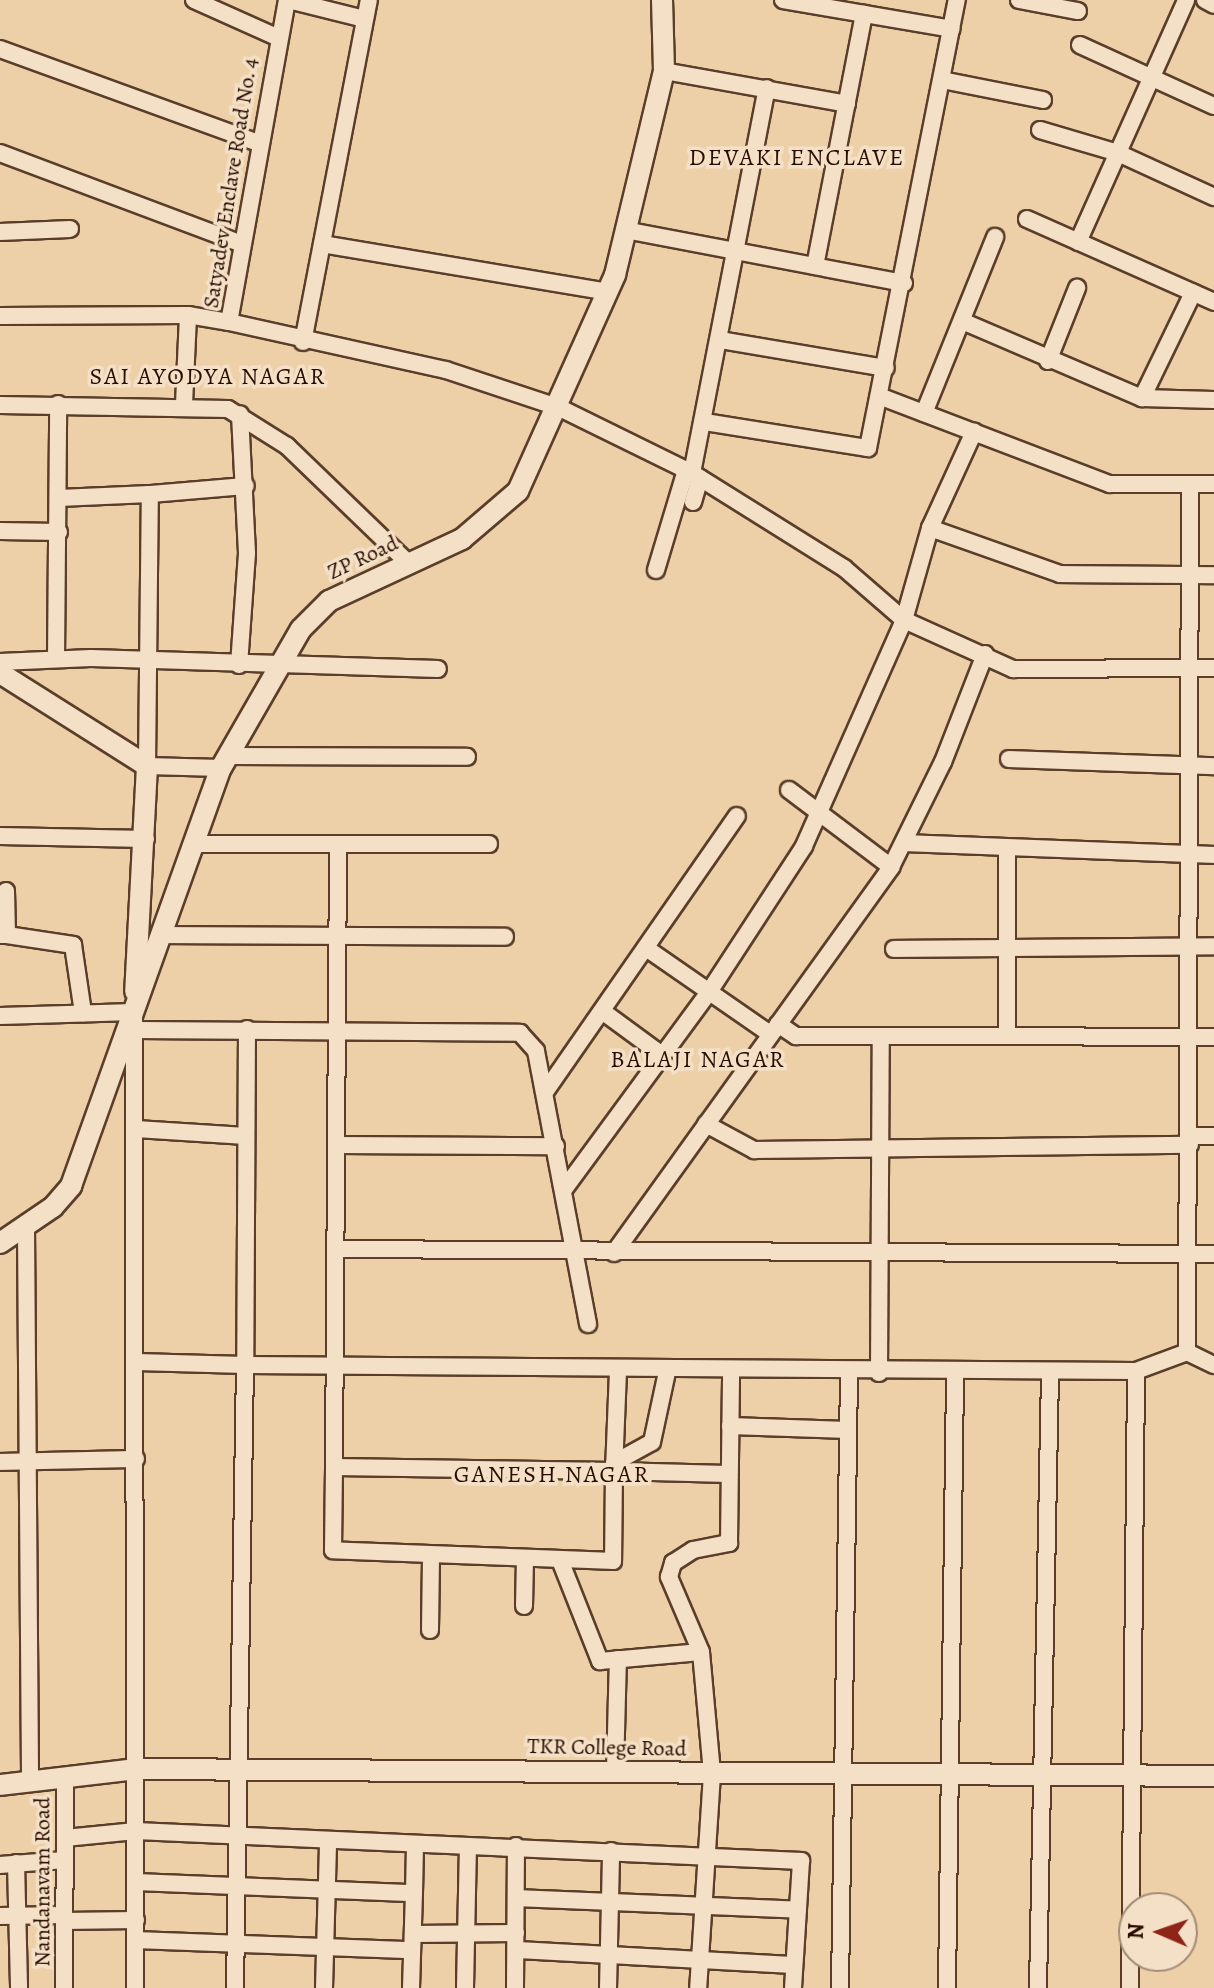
<!DOCTYPE html>
<style>
body{margin:0}
#map{position:relative;width:1214px;height:1988px;overflow:hidden;background:#edd0a8;font-family:Alegreya,serif}
div>[style]{position:absolute}
.roads{filter:drop-shadow(2px 0 #5a3e2a) drop-shadow(-2px 0 #5a3e2a) drop-shadow(0 2px #5a3e2a) drop-shadow(0 -2px #5a3e2a)}
.minor>*{height:16px;margin:-8px;padding:0 8px;transform-origin:8px;border-radius:8px;background:#f3e0c6}
.tertiary>*{height:20px;margin:-10px;padding:0 10px;transform-origin:10px;border-radius:10px;background:#f3e0c6}
span{translate:-50% -50%;white-space:nowrap;text-align:center;line-height:1.15;-webkit-text-stroke:7px #f3e0c6;paint-order:stroke}
.street-label{font-size:22px;color:#290d00}
.neighbourhood-label{font-size:24px;color:#290d00;letter-spacing:2px}
.north{position:absolute;left:1118px;top:1892px;width:80px;height:80px;box-sizing:border-box;background:#f3e0c6;border:2px solid #a28c77;border-radius:50%;rotate:272deg;font-size:22px;font-weight:700;line-height:32px;text-align:center;color:#290d00}
.north::after{content:'';display:block;margin:auto;width:28px;height:36px;background:#8f2418;clip-path:polygon(50% 0,100% 100%,50% 72%,0 100%)}
</style>
<div id="map">
<div class="roads">
<div class="minor">
<div style="left:194px;top:0;width:93px;rotate:24.1deg"></div>
<div style="left:287px;top:0;width:327px;rotate:100.2deg"></div>
<div style="left:229px;top:322px;width:222px;rotate:12.5deg"></div>
<div style="left:446px;top:370px;width:120px;rotate:18.4deg"></div>
<div style="left:560px;top:408px;width:147px;rotate:26.2deg"></div>
<div style="left:692px;top:473px;width:179px;rotate:32deg"></div>
<div style="left:844px;top:568px;width:79px;rotate:40.9deg"></div>
<div style="left:904px;top:620px;width:120px;rotate:24.2deg"></div>
<div style="left:1013px;top:669px;width:201px;rotate:-0.3deg"></div>
<div style="left:288px;top:0;width:79px;rotate:13.9deg"></div>
<div style="left:783px;top:0;width:171px;rotate:9.7deg"></div>
<div style="left:1019px;top:0;width:60px;rotate:10.6deg"></div>
<div style="left:1205px;top:0;width:10px;rotate:29deg"></div>
<div style="left:1080px;top:45px;width:147px;rotate:24.5deg"></div>
<div style="left:0;top:49px;width:275px;rotate:20deg"></div>
<div style="left:664px;top:71px;width:186px;rotate:10.2deg"></div>
<div style="left:942px;top:80px;width:103px;rotate:11.2deg"></div>
<div style="left:1040px;top:130px;width:81px;rotate:16.4deg"></div>
<div style="left:1118px;top:153px;width:106px;rotate:24.6deg"></div>
<div style="left:0;top:153px;width:259px;rotate:20.6deg"></div>
<div style="left:1027px;top:219px;width:205px;rotate:23.9deg"></div>
<div style="left:625px;top:230px;width:284px;rotate:10.8deg"></div>
<div style="left:0;top:232px;width:70px;rotate:-2.5deg"></div>
<div style="left:1078px;top:242px;width:265px;rotate:-65.9deg"></div>
<div style="left:322px;top:244px;width:290px;rotate:9.5deg"></div>
<div style="left:815px;top:266px;width:257px;rotate:-79deg"></div>
<div style="left:0;top:316px;width:188px;rotate:-0.3deg"></div>
<div style="left:188px;top:315px;width:42px;rotate:9.7deg"></div>
<div style="left:962px;top:321px;width:196px;rotate:23.2deg"></div>
<div style="left:1142px;top:398px;width:72px;rotate:1.6deg"></div>
<div style="left:720px;top:340px;width:168px;rotate:9.6deg"></div>
<div style="left:303px;top:342px;width:348px;rotate:-79.1deg"></div>
<div style="left:1048px;top:361px;width:79px;rotate:-68.3deg"></div>
<div style="left:879px;top:396px;width:247px;rotate:20.9deg"></div>
<div style="left:1110px;top:484px;width:104px"></div>
<div style="left:1142px;top:398px;width:117px;rotate:-64.1deg"></div>
<div style="left:184px;top:404px;width:89px;rotate:-87.4deg"></div>
<div style="left:0;top:405px;width:228px;rotate:1deg"></div>
<div style="left:228px;top:409px;width:70px;rotate:32.1deg"></div>
<div style="left:287px;top:446px;width:167px;rotate:44deg"></div>
<div style="left:924px;top:413px;width:190px;rotate:-68deg"></div>
<div style="left:705px;top:422px;width:165px;rotate:9.1deg"></div>
<div style="left:868px;top:448px;width:457px;rotate:-78.8deg"></div>
<div style="left:692px;top:473px;width:392px;rotate:-79deg"></div>
<div style="left:59px;top:498px;width:91px;rotate:-2.5deg"></div>
<div style="left:693px;top:502px;width:25px;rotate:-74deg"></div>
<div style="left:930px;top:528px;width:138px;rotate:19.5deg"></div>
<div style="left:1060px;top:574px;width:154px;rotate:0.4deg"></div>
<div style="left:0;top:531px;width:59px;rotate:1deg"></div>
<div style="left:656px;top:570px;width:104px;rotate:-73.3deg"></div>
<div style="left:56px;top:658px;width:254px;rotate:-89.5deg"></div>
<div style="left:0;top:662px;width:91px;rotate:-2.5deg"></div>
<div style="left:91px;top:658px;width:347px;rotate:1.8deg"></div>
<div style="left:239px;top:665px;width:112px;rotate:-85.9deg"></div>
<div style="left:247px;top:553px;width:139px;rotate:-92.9deg"></div>
<div style="left:227px;top:756px;width:240px;rotate:0.2deg"></div>
<div style="left:1009px;top:759px;width:205px;rotate:2deg"></div>
<div style="left:221px;top:768px;width:74px;rotate:-178.5deg"></div>
<div style="left:147px;top:766px;width:272px;rotate:-89.4deg"></div>
<div style="left:150px;top:494px;width:96px;rotate:-4.8deg"></div>
<div style="left:789px;top:790px;width:128px;rotate:37deg"></div>
<div style="left:0;top:836px;width:146px;rotate:1.2deg"></div>
<div style="left:905px;top:843px;width:309px;rotate:2.2deg"></div>
<div style="left:192px;top:844px;width:297px"></div>
<div style="left:0;top:935px;width:7px"></div>
<div style="left:7px;top:935px;width:44px;rotate:-91.3deg"></div>
<div style="left:7px;top:935px;width:67px;rotate:8.6deg"></div>
<div style="left:73px;top:945px;width:69px;rotate:81.6deg"></div>
<div style="left:161px;top:935px;width:344px;rotate:0.3deg"></div>
<div style="left:646px;top:948px;width:151px;rotate:34.7deg"></div>
<div style="left:894px;top:949px;width:320px;rotate:-0.5deg"></div>
<div style="left:602px;top:1011px;width:74px;rotate:36.3deg"></div>
<div style="left:0;top:1016px;width:134px;rotate:-1.7deg"></div>
<div style="left:134px;top:1012px;width:976px;rotate:89.94deg"></div>
<div style="left:778px;top:1024px;width:22px;rotate:34deg"></div>
<div style="left:796px;top:1036px;width:418px;rotate:0.1deg"></div>
<div style="left:247px;top:1029px;width:336px;rotate:90.3deg"></div>
<div style="left:245px;top:1365px;width:891px;rotate:0.39deg"></div>
<div style="left:1136px;top:1371px;width:54px;rotate:-20.4deg"></div>
<div style="left:1187px;top:1352px;width:30px;rotate:26deg"></div>
<div style="left:136px;top:1030px;width:384px;rotate:0.4deg"></div>
<div style="left:520px;top:1033px;width:24px;rotate:48deg"></div>
<div style="left:536px;top:1051px;width:278px;rotate:79.2deg"></div>
<div style="left:1007px;top:1036px;width:185px;rotate:-90deg"></div>
<div style="left:545px;top:1092px;width:336px;rotate:-55.2deg"></div>
<div style="left:706px;top:1124px;width:55px;rotate:28.4deg"></div>
<div style="left:754px;top:1150px;width:436px;rotate:-0.7deg"></div>
<div style="left:136px;top:1129px;width:110px;rotate:3.6deg"></div>
<div style="left:1190px;top:1136px;width:24px"></div>
<div style="left:337px;top:1145px;width:219px;rotate:0.3deg"></div>
<div style="left:565px;top:1188px;width:243px;rotate:-53.7deg"></div>
<div style="left:709px;top:992px;width:174px;rotate:-56.9deg"></div>
<div style="left:804px;top:846px;width:247px;rotate:-66.1deg"></div>
<div style="left:904px;top:620px;width:96px;rotate:-74.2deg"></div>
<div style="left:930px;top:528px;width:106px;rotate:-65.4deg"></div>
<div style="left:26px;top:1228px;width:551px;rotate:89.58deg"></div>
<div style="left:336px;top:1249px;width:878px;rotate:0.33deg"></div>
<div style="left:614px;top:1253px;width:475px;rotate:-54.3deg"></div>
<div style="left:891px;top:867px;width:117px;rotate:-63.7deg"></div>
<div style="left:943px;top:762px;width:116px;rotate:-68.7deg"></div>
<div style="left:1187px;top:1352px;width:868px;rotate:-89.8deg"></div>
<div style="left:137px;top:1362px;width:108px;rotate:1.6deg"></div>
<div style="left:245px;top:1365px;width:623px;rotate:90.92deg"></div>
<div style="left:618px;top:1371px;width:100px;rotate:92.3deg"></div>
<div style="left:614px;top:1471px;width:90px;rotate:90.6deg"></div>
<div style="left:613px;top:1561px;width:280px;rotate:-177.8deg"></div>
<div style="left:333px;top:1550px;width:83px;rotate:-89.3deg"></div>
<div style="left:334px;top:1467px;width:280px;rotate:0.8deg"></div>
<div style="left:614px;top:1471px;width:114px;rotate:1.5deg"></div>
<div style="left:879px;top:1373px;width:335px;rotate:-89.7deg"></div>
<div style="left:730px;top:1426px;width:118px;rotate:1.9deg"></div>
<div style="left:0;top:1462px;width:136px;rotate:-1.3deg"></div>
<div style="left:614px;top:1463px;width:43px;rotate:-28.9deg"></div>
<div style="left:652px;top:1442px;width:72px;rotate:-77.9deg"></div>
<div style="left:334px;top:1467px;width:621px;rotate:-89.63deg"></div>
<div style="left:560px;top:1560px;width:109px;rotate:68.4deg"></div>
<div style="left:600px;top:1661px;width:101px;rotate:-5.1deg"></div>
<div style="left:701px;top:1652px;width:122px;rotate:84.8deg"></div>
<div style="left:712px;top:1774px;width:214px;rotate:93.7deg"></div>
<div style="left:524px;top:1606px;width:46px;rotate:-88.8deg"></div>
<div style="left:430px;top:1630px;width:74px;rotate:-89.2deg"></div>
<div style="left:701px;top:1652px;width:82px;rotate:-113.1deg"></div>
<div style="left:669px;top:1577px;width:15px;rotate:-74deg"></div>
<div style="left:673px;top:1563px;width:24px;rotate:-33deg"></div>
<div style="left:693px;top:1550px;width:37px;rotate:-11deg"></div>
<div style="left:729px;top:1543px;width:170px;rotate:-89.3deg"></div>
<div style="left:615px;top:1771px;width:112px;rotate:-88.5deg"></div>
<div style="left:65px;top:1838px;width:71px;rotate:-5.6deg"></div>
<div style="left:136px;top:1831px;width:666px;rotate:2.58deg"></div>
<div style="left:801px;top:1861px;width:127px;rotate:93.6deg"></div>
<div style="left:16px;top:1863px;width:125px;rotate:88.6deg"></div>
<div style="left:0;top:1865px;width:65px;rotate:-4.4deg"></div>
<div style="left:136px;top:1882px;width:278px;rotate:2.3deg"></div>
<div style="left:414px;top:1893px;width:47px;rotate:-88.8deg"></div>
<div style="left:517px;top:1898px;width:281px;rotate:2.4deg"></div>
<div style="left:0;top:1916px;width:64px;rotate:-0.9deg"></div>
<div style="left:64px;top:1921px;width:72px;rotate:-0.8deg"></div>
<div style="left:413px;top:1934px;width:103px;rotate:-0.6deg"></div>
<div style="left:135px;top:1940px;width:277px;rotate:2.1deg"></div>
<div style="left:517px;top:1950px;width:277px;rotate:3.1deg"></div>
<div style="left:64px;top:1988px;width:212px;rotate:-89.7deg"></div>
<div style="left:324px;top:1988px;width:145px;rotate:-88.4deg"></div>
<div style="left:411px;top:1988px;width:95px;rotate:-88.2deg"></div>
<div style="left:465px;top:1988px;width:142px;rotate:-88.8deg"></div>
<div style="left:515px;top:1988px;width:142px;rotate:-89.6deg"></div>
<div style="left:608px;top:1988px;width:137px;rotate:-88.7deg"></div>
<div style="left:840px;top:1988px;width:615px;rotate:-89.16deg"></div>
<div style="left:947px;top:1988px;width:615px;rotate:-89.25deg"></div>
<div style="left:1038px;top:1988px;width:616px;rotate:-88.88deg"></div>
<div style="left:1130px;top:1988px;width:617px;rotate:-89.44deg"></div>
</div>
<div class="tertiary">
<div style="left:0;top:673px;width:174px;rotate:32.3deg"></div>
<div style="left:147px;top:766px;width:226px;rotate:93deg"></div>
<div style="left:0;top:1243px;width:64px;rotate:-34.2deg"></div>
<div style="left:53px;top:1207px;width:28px;rotate:-49deg"></div>
<div style="left:71px;top:1186px;width:444px;rotate:-70.3deg"></div>
<div style="left:221px;top:768px;width:160px;rotate:-60.1deg"></div>
<div style="left:301px;top:629px;width:40px;rotate:-45deg"></div>
<div style="left:329px;top:601px;width:147px;rotate:-25deg"></div>
<div style="left:462px;top:539px;width:74px;rotate:-40.6deg"></div>
<div style="left:518px;top:491px;width:237px;rotate:-65.8deg"></div>
<div style="left:615px;top:275px;width:210px;rotate:-76.5deg"></div>
<div style="left:664px;top:71px;width:71px;rotate:-91.6deg"></div>
<div style="left:0;top:1785px;width:138px;rotate:-6.7deg"></div>
<div style="left:137px;top:1769px;width:1077px;rotate:0.37deg"></div>
</div>
</div>
<div class="street-label">
<span style="left:231px;top:183px;rotate:-81deg">Satyadev Enclave Road No. 4</span>
<span style="left:363px;top:558px;rotate:-25deg">ZP Road</span>
<span style="left:607px;top:1748px;rotate:1deg">TKR College Road</span>
<span style="left:43px;top:1882px;rotate:-90deg">Nandanavam Road</span>
</div>
<div class="neighbourhood-label">
<span style="left:797px;top:158px">DEVAKI ENCLAVE</span>
<span style="left:208px;top:377px">SAI AYODYA NAGAR</span>
<span style="left:698px;top:1060px">BALAJI NAGAR</span>
<span style="left:552px;top:1475px">GANESH NAGAR</span>
</div>
<div class="north">N</div>
</div>
